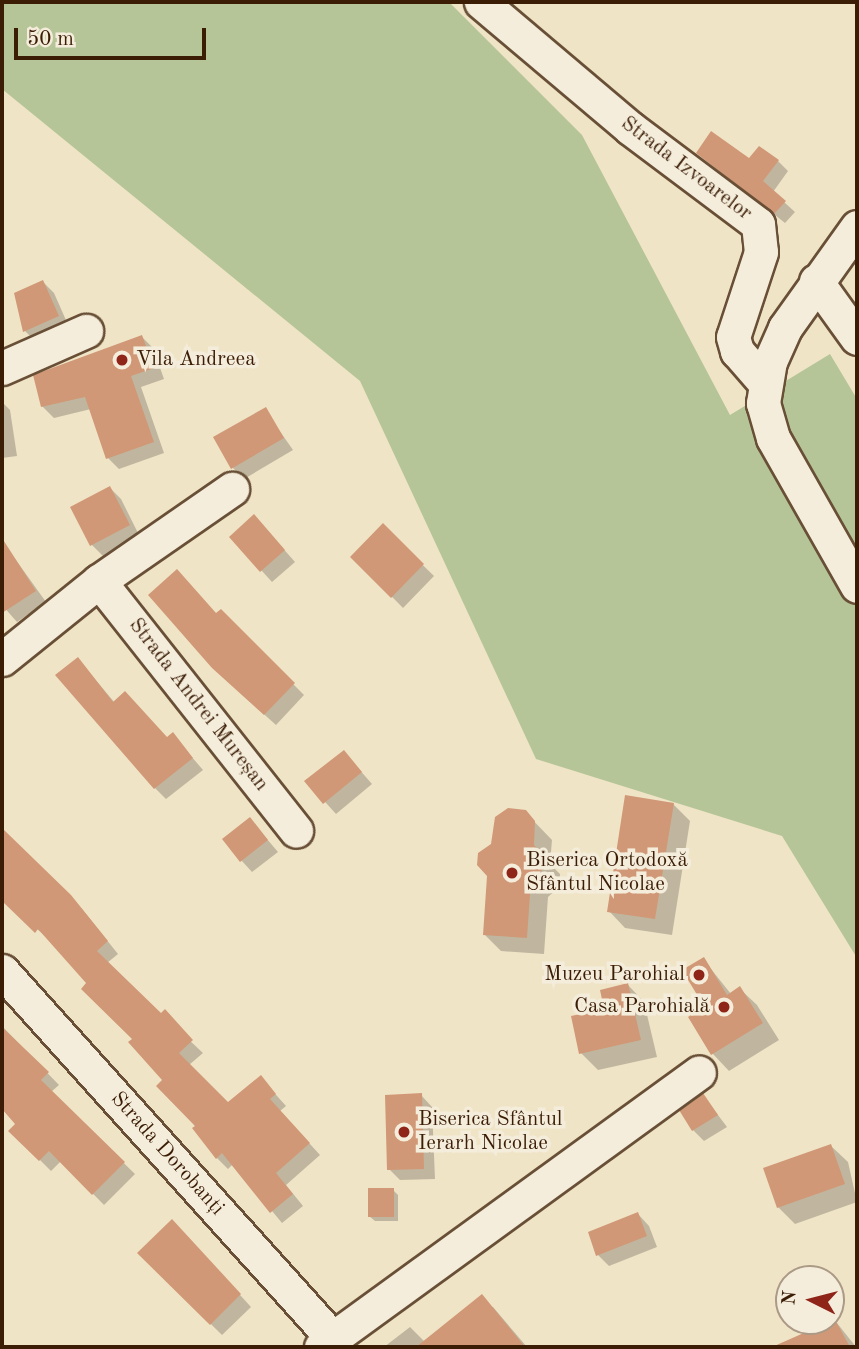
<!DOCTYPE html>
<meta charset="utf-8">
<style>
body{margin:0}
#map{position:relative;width:859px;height:1349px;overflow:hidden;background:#f0e4c7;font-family:"Old Standard TT",serif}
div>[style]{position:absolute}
.green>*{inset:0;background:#b6c598}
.shadow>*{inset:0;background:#0003}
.building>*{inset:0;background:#d09876}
.roads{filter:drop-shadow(2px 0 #684f36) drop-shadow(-2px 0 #684f36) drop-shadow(0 2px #684f36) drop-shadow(0 -2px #684f36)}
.minor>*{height:33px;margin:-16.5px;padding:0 16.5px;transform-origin:16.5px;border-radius:16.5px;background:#f5eddb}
.dots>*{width:19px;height:19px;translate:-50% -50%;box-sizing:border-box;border:4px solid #f5eddb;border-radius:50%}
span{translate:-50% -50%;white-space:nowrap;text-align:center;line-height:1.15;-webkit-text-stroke:7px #f5eddb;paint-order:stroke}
.street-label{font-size:21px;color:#3b1d06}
.poi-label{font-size:21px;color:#3b1d06}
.left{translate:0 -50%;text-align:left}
.right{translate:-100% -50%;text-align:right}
.frame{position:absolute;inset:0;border:4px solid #3b1d06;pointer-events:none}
.north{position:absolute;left:775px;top:1265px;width:70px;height:70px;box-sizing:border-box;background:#f5eddb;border:2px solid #ab9a86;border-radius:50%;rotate:276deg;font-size:19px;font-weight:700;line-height:28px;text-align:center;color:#3b1d06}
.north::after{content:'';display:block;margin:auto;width:24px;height:32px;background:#8f2418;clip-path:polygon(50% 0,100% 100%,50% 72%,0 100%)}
.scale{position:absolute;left:14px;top:28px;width:192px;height:32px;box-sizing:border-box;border:4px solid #3b1d06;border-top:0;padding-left:9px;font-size:21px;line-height:24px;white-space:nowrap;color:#3b1d06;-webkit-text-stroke:5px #f5eddb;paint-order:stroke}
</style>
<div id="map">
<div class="green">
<div style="clip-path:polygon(2px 2px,449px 2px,582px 135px,730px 415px,830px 354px,857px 399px,857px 958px,782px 836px,536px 759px,360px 381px,2px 89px)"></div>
</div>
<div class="shadow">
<div style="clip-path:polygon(698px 153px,778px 161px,788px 171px,773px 192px,795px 212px,785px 223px)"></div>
<div style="clip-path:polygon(43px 282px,54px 293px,69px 327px,36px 342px,25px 331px)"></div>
<div style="clip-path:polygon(142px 337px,153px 348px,164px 379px,141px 387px,164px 453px,119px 469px,108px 458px,91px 409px,54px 418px,42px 406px)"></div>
<div style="clip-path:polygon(2px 402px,10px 410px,17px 456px,2px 458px)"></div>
<div style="clip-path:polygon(265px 410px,293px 450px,244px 479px,233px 468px)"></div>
<div style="clip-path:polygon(110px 488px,121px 499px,140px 537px,103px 556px,92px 545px,72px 507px)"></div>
<div style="clip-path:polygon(383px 526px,434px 576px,403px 608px,353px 557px)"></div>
<div style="clip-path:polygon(265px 528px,295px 562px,272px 582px,231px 537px)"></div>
<div style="clip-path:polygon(8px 549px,46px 602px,17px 622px,2px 605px,2px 553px)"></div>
<div style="clip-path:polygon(221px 611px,304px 695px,276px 725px,225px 679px,217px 615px)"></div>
<div style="clip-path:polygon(78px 659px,115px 703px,168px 739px,173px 735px,203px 770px,166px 799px,155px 788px)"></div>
<div style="clip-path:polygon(344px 752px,372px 784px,336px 814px,307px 782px)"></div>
<div style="clip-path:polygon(673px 804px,690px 821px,672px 935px,625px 928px,609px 911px)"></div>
<div style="clip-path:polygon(525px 812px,552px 840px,550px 864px,560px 874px,559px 887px,548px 897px,544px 954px,501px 951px,485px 935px,493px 845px)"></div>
<div style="clip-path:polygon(250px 819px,278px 852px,252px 872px,241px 860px)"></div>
<div style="clip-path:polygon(2px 829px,82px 909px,118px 954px,107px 963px,203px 1053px,189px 1065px,228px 1104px,261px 1078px,286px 1106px,280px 1111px,320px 1155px,286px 1185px,303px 1206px,282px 1223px,233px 1164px,228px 1169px,217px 1158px,135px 1039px,89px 983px,50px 940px,7px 904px,11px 900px,2px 889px)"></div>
<div style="clip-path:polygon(703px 959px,731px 994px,740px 989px,757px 1005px,779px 1040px,729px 1071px,713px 1054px,690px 1017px,699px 1012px)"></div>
<div style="clip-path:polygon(628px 985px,644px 1002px,657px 1057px,598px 1070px,581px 1053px)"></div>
<div style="clip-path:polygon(2px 1026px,59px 1085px,51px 1092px,135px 1174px,104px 1205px,61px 1161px,51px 1171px,11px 1131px,18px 1124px,2px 1106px)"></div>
<div style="clip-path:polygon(421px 1095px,432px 1107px,435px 1179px,400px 1180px,389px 1169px)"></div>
<div style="clip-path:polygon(703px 1095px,727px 1127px,704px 1141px,693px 1130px)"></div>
<div style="clip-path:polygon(831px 1146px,848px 1162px,857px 1202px,795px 1224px,778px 1207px)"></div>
<div style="clip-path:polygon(393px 1190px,398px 1195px,398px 1221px,375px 1221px,369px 1216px)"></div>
<div style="clip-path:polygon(638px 1214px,649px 1226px,657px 1247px,609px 1266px,598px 1255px)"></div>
<div style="clip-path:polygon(183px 1232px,251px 1307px,222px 1335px,139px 1253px)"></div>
<div style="clip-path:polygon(493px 1307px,527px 1347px,384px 1347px,410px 1327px,425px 1342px)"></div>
<div style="clip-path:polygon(833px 1318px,856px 1347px,787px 1347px,785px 1343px)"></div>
</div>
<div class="building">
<div style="clip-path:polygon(711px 131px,749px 158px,759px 146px,779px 160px,763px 181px,786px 201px,774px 214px,696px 153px)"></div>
<div style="clip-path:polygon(43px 280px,59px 316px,23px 332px,14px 293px)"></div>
<div style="clip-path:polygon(142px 335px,154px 368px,131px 376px,154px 442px,106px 459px,85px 397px,41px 407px,33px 375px)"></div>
<div style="clip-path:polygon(266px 407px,284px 438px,231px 469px,213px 437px)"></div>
<div style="clip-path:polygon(110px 486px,130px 525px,90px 546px,70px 507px)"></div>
<div style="clip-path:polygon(254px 514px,285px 550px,260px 572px,229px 537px)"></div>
<div style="clip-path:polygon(383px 523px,424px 564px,391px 598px,350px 557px)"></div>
<div style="clip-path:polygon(2px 538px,36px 591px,2px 613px)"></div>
<div style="clip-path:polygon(177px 569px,216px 613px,221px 609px,295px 683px,264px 715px,212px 668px,148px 595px)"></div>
<div style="clip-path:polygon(78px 657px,113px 702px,125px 691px,167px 737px,173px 732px,193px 758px,154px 789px,55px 675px)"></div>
<div style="clip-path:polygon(344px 750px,362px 772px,323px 804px,304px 781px)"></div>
<div style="clip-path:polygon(625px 795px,674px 803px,655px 919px,607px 912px)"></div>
<div style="clip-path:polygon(508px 808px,526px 810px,535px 821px,534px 845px,544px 856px,542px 870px,531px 880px,527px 938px,483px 935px,487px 876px,477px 865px,478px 853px,491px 844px,495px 817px)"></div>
<div style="clip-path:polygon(250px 817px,268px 840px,240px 862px,222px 839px)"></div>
<div style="clip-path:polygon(2px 828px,71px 895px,108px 941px,97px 951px,161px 1013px,165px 1009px,193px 1040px,179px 1053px,228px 1102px,261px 1075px,276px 1094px,270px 1099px,310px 1143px,276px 1173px,293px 1194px,270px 1213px,222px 1153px,216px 1159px,192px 1128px,195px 1126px,156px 1086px,162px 1080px,128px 1042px,132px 1039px,81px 989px,86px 983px,38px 929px,35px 933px,2px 901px)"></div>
<div style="clip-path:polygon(704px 957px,727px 995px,740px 986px,763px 1023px,711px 1055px,688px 1017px,697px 1011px,691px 1003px,699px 998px,682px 970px)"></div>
<div style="clip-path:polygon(628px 983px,641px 1040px,579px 1054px,571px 1016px,604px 1009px,600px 990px)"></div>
<div style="clip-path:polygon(2px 1027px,49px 1072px,41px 1080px,125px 1162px,92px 1195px,49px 1151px,39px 1161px,8px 1131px,15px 1124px,2px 1109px)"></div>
<div style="clip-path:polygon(422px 1093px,424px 1169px,387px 1170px,385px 1095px)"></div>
<div style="clip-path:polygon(703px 1093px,718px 1115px,692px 1131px,679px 1110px)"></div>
<div style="clip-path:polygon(831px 1144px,845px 1184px,777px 1208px,763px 1168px)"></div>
<div style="clip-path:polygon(368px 1188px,394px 1188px,394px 1217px,368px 1217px)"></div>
<div style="clip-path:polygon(638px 1212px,647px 1236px,596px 1256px,588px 1232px)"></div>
<div style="clip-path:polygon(172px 1219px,241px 1294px,210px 1325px,137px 1253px)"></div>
<div style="clip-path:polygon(482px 1294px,525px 1347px,416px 1347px)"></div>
<div style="clip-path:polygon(833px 1316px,850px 1347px,772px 1347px,831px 1321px)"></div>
</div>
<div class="roads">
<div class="minor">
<div style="left:481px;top:2px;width:195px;rotate:40.2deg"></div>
<div style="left:630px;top:128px;width:160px;rotate:36.9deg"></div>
<div style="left:758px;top:224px;width:28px;rotate:84deg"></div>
<div style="left:761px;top:252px;width:89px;rotate:108.2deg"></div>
<div style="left:733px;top:337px;width:15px;rotate:74deg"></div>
<div style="left:737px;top:351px;width:41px;rotate:48.9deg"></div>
<div style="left:857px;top:227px;width:124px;rotate:125.5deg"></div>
<div style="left:785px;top:328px;width:36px;rotate:114deg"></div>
<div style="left:770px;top:361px;width:43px;rotate:99.5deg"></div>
<div style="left:763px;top:403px;width:36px;rotate:74deg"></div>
<div style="left:773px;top:438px;width:170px;rotate:60.4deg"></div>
<div style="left:816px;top:281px;width:70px;rotate:54.3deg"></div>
<div style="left:2px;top:368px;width:92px;rotate:-23.8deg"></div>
<div style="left:99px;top:581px;width:162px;rotate:-34.7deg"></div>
<div style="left:2px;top:659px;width:124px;rotate:-38.8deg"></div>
<div style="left:99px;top:581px;width:318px;rotate:51.7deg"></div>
<div style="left:2px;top:971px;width:494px;rotate:48deg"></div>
<div style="left:321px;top:1347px;width:467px;rotate:-36deg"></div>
</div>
</div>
<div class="dots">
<div style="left:122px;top:360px;background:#8f2418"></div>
<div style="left:512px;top:873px;background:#8f2418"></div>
<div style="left:699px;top:975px;background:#8f2418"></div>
<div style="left:724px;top:1007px;background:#8f2418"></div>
<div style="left:404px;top:1132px;background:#8f2418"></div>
</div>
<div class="street-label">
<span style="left:686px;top:169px;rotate:37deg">Strada Izvoarelor</span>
<span style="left:198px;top:705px;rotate:52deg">Strada Andrei Mureșan</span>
<span style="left:167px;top:1154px;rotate:48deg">Strada Dorobanți</span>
</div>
<div class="poi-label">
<span class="left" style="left:136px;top:360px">Vila Andreea</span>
<span class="left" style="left:526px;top:873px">Biserica Ortodoxă<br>Sfântul Nicolae</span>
<span class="right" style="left:685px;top:975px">Muzeu Parohial</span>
<span class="right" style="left:710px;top:1007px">Casa Parohială</span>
<span class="left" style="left:418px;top:1132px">Biserica Sfântul<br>Ierarh Nicolae</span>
</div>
<div class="frame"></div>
<div class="north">N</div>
<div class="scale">50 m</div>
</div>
